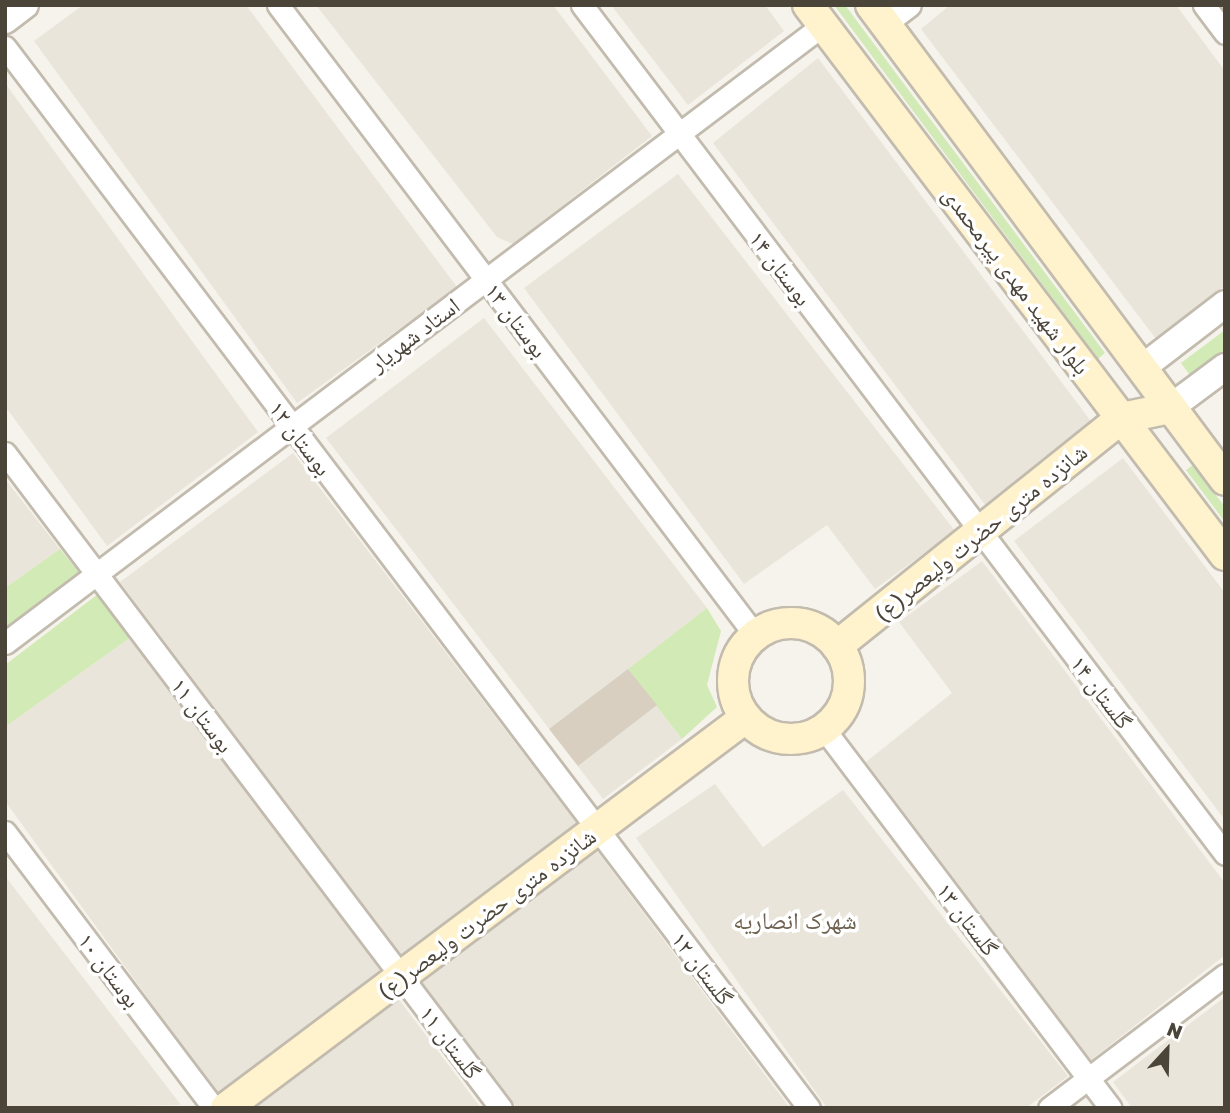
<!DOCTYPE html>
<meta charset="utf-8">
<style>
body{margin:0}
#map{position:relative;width:1230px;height:1113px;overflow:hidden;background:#f6f3ec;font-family:"Golos Text","Noto Naskh Arabic",sans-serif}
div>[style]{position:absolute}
.residential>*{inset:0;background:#eae5da}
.green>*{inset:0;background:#d2eab5}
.building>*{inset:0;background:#d8cfc1}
.roads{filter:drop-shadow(2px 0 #c2bbae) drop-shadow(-2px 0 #c2bbae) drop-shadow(0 2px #c2bbae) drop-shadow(0 -2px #c2bbae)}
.minor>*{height:21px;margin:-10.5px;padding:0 10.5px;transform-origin:10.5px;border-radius:10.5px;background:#fff}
.tertiary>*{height:26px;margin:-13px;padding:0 13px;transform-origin:13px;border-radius:13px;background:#fff}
.secondary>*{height:30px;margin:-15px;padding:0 15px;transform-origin:15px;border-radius:15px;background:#fff3cd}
.secondary>.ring{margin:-15px;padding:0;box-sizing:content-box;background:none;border:30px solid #fff3cd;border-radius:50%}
span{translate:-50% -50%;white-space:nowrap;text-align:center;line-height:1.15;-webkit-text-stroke:7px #fff;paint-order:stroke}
.street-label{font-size:23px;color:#4b4439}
.neighbourhood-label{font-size:24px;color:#6e6250}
.frame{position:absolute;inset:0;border:7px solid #4b4439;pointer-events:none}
.north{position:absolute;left:1132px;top:1015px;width:70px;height:70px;-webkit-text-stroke:5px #fff;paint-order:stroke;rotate:22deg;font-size:19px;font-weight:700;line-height:28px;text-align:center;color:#4b4439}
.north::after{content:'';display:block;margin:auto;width:24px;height:32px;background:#4b4439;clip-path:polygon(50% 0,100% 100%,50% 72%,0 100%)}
</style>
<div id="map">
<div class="residential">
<div style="clip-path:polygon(83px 5px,246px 5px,457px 287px,297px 403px,34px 41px)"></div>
<div style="clip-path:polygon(316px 5px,553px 5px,652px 136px,513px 244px,497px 237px)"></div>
<div style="clip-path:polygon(611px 5px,765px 5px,784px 31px,688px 105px)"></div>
<div style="clip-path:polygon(950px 5px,1176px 5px,1225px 71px,1225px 286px,1156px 339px,921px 29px)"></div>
<div style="clip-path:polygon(818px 58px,1093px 424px,986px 506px,713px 143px)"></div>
<div style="clip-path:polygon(5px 83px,258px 432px,107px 546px,5px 406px)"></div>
<div style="clip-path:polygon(678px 174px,955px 531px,875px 589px,827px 525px,744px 584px,524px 288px)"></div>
<div style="clip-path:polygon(484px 318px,707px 608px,628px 669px,682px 739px,603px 799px,326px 438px)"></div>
<div style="clip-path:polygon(293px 453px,579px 826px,404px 960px,120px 582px)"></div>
<div style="clip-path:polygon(1123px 458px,1225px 593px,1225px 820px,1014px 541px)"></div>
<div style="clip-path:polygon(5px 479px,60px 549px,5px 588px)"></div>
<div style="clip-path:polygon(982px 561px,1225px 883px,1225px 955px,1091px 1060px,866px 762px,952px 693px,899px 622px)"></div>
<div style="clip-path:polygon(131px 637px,383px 973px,221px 1099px,5px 801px,5px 727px)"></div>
<div style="clip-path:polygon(715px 784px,763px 847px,843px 790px,1068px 1076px,1026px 1108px,827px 1108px,636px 838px)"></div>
<div style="clip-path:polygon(594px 847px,790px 1108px,517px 1108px,420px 980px)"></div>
<div style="clip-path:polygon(5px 876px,181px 1105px,5px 1108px)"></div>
<div style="clip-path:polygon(397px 997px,481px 1108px,248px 1108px)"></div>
<div style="clip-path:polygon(1225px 997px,1225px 1108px,1132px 1108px,1113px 1082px)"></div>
</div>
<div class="green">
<div style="clip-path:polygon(834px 5px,845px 5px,1105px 353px,1098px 359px)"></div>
<div style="clip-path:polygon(1225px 330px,1225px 353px,1192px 378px,1181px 363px)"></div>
<div style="clip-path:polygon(1193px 465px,1225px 507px,1225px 522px,1186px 470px)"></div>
<div style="clip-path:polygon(60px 549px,82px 576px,5px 634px,5px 588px)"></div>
<div style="clip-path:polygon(98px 594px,131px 637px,5px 727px,5px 665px)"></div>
<div style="clip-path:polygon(707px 608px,721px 631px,707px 685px,717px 707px,682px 739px,628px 669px)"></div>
</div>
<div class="building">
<div style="clip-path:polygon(628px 669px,657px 705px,578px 766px,549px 729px)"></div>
</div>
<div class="roads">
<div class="minor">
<div style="left:278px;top:5px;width:790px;rotate:52.87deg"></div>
<div style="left:582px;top:5px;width:1065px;rotate:52.86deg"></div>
<div style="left:1204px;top:5px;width:35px;rotate:53deg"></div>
<div style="left:885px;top:24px;width:31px;rotate:-37deg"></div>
<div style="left:5px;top:47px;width:1331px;rotate:52.85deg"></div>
<div style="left:5px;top:453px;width:822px;rotate:52.87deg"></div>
<div style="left:5px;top:643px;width:1025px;rotate:-37.07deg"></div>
<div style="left:824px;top:729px;width:475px;rotate:52.9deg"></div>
<div style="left:5px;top:832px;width:346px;rotate:52.9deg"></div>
<div style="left:1049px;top:1108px;width:221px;rotate:-37.1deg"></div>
</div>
<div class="tertiary">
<div style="left:5px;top:20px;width:25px;rotate:-37deg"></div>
<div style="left:1142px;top:368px;width:105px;rotate:-37.6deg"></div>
<div style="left:1170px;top:408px;width:69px;rotate:-36.7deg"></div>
</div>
<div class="secondary">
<div style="left:808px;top:5px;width:690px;rotate:52.83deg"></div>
<div style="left:871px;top:5px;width:592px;rotate:53.3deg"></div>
<div class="ring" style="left:733px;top:623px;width:86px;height:86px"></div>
<div style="left:837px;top:646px;width:365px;rotate:-38.7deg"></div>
<div style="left:1122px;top:418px;width:49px;rotate:-11.8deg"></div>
<div style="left:226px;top:1108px;width:649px;rotate:-36.92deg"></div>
</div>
</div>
<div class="street-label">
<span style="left:781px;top:268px;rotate:53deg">بوستان ۱۴</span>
<span style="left:1017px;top:280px;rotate:53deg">بلوار شهید مهدی پیرمحمدی</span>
<span style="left:517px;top:320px;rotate:53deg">بوستان ۱۳</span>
<span style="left:414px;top:334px;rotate:-37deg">استاد شهریار</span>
<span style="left:301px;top:438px;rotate:53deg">بوستان ۱۲</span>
<span style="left:980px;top:532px;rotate:-39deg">شانزده متری حضرت ولیعصر(ع)</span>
<span style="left:1102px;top:692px;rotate:53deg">گلستان ۱۴</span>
<span style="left:203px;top:715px;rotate:53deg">بوستان ۱۱</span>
<span style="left:486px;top:913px;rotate:-37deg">شانزده متری حضرت ولیعصر(ع)</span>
<span style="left:968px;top:919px;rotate:53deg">گلستان ۱۳</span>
<span style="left:703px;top:968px;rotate:53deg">گلستان ۱۲</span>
<span style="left:110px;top:970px;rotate:53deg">بوستان ۱۰</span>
<span style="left:451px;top:1042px;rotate:53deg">گلستان ۱۱</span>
</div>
<div class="neighbourhood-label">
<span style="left:795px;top:920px">شهرک انصاریه</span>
</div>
<div class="frame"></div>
<div class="north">N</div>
</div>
